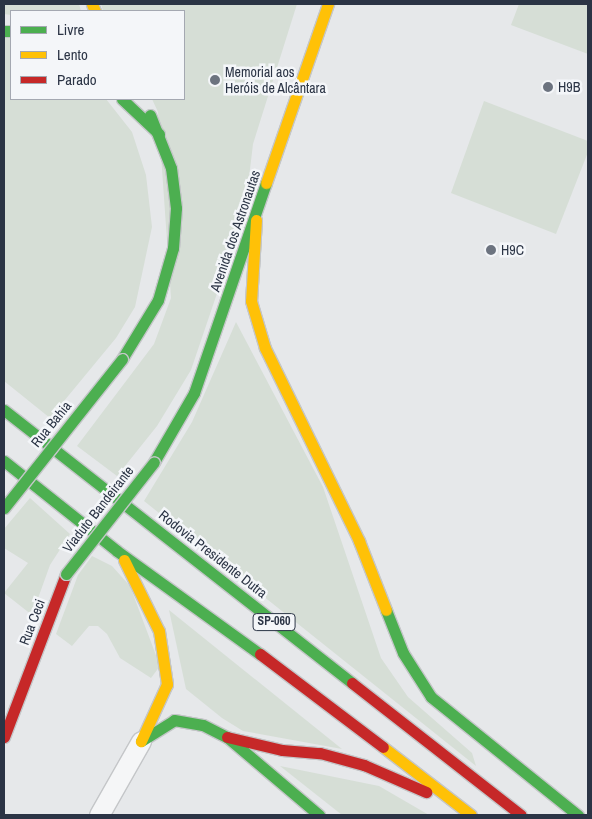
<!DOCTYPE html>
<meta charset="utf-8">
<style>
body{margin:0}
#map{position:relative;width:592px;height:819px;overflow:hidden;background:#e6e8ea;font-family:"Archivo Narrow",sans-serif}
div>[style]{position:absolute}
.green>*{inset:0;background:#d6ded6}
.roads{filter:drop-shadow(1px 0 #c4c6c8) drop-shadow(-1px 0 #c4c6c8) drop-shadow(0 1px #c4c6c8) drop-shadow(0 -1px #c4c6c8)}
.street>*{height:19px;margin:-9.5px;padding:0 9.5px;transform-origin:9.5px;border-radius:9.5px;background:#f5f6f7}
.fast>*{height:11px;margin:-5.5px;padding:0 5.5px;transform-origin:5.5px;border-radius:5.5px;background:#4caf50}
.slow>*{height:11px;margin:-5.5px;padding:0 5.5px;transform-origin:5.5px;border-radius:5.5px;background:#ffc107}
.jam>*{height:11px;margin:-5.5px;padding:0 5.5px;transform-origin:5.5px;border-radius:5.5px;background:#c62828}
.bridges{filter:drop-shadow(1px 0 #c4c6c8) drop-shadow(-1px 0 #c4c6c8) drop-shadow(0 1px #c4c6c8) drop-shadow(0 -1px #c4c6c8)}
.fast-bridge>*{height:11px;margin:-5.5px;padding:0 5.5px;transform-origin:5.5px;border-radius:5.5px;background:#4caf50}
.dots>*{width:14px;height:14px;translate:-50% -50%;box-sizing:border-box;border:2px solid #f4f6f9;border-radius:50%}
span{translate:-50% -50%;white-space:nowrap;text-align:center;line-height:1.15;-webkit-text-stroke:5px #f4f6f9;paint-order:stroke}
.shield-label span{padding:1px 4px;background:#f4f6f9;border:1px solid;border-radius:4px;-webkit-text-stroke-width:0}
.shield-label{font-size:12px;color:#2b3445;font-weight:700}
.poi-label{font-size:14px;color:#2b3445}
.left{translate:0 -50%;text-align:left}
.street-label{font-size:14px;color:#2b3445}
.frame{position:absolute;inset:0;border:5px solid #2b3445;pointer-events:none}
.legend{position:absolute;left:10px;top:10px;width:175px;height:90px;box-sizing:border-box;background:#f4f6f9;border:1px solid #a4a8b1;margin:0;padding:6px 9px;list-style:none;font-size:15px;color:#2b3445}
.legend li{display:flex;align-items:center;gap:10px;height:25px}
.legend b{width:25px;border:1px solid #a4a8b1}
</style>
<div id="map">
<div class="green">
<div style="clip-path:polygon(4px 4px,79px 4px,81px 11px,11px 11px,11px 15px,4px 14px)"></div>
<div style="clip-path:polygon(101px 4px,297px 4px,253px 144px,245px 211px,191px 370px,157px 426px,117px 476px,77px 446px,154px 344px,171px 298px,158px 112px,152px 99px,184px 99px,184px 11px,103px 11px)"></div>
<div style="clip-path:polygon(519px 4px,588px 4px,588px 54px,511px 25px)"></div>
<div style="clip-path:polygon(4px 37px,11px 38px,11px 99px,106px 99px,132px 132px,146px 175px,152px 227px,135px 307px,116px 338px,50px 418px,4px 381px)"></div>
<div style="clip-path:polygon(484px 101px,588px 141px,588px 152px,556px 234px,451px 193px)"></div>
<div style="clip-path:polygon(236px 322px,323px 487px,381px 658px,408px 697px,472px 753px,476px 766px,144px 501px,192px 422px)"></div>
<div style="clip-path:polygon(30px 498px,70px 534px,50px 565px,32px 615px,4px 593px,28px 563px,4px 548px,4px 529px)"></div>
<div style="clip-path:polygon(92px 556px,112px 566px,130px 586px,160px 666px,151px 678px,120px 658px,107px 634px,98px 626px,89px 626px,72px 646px,56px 634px,78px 575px)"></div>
<div style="clip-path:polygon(169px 610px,342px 749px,243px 731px,222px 718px,186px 689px)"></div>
<div style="clip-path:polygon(280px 766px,379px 786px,429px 815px,342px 815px)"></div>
</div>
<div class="roads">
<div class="street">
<div style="left:99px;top:815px;width:85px;rotate:-60.4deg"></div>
</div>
<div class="fast">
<div style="left:4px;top:31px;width:7px"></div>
<div style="left:122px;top:99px;width:51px;rotate:43.4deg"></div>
<div style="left:122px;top:359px;width:69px;rotate:-58.6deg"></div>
<div style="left:158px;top:300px;width:54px;rotate:-73.9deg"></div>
<div style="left:173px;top:248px;width:40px;rotate:-85.7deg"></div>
<div style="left:176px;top:208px;width:40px;rotate:-97.1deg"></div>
<div style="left:171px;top:168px;width:57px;rotate:-111.6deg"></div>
<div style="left:4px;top:410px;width:442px;rotate:38.1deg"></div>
<div style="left:4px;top:461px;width:144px;rotate:38.5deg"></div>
<div style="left:117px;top:551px;width:176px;rotate:35.8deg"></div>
<div style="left:154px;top:462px;width:80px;rotate:-59.9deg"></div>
<div style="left:194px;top:393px;width:222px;rotate:-71.1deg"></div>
<div style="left:386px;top:610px;width:46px;rotate:68.4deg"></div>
<div style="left:403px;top:653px;width:52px;rotate:57.5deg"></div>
<div style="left:431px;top:697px;width:189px;rotate:38.8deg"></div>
<div style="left:141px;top:741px;width:39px;rotate:-32deg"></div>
<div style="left:174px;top:720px;width:29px;rotate:10deg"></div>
<div style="left:203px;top:725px;width:27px;rotate:27deg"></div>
<div style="left:227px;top:737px;width:121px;rotate:40.3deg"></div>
</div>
<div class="slow">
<div style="left:92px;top:4px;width:8px;rotate:67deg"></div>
<div style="left:266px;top:183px;width:189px;rotate:-70.9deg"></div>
<div style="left:256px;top:220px;width:81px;rotate:93.5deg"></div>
<div style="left:251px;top:301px;width:49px;rotate:73.4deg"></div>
<div style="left:265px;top:348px;width:215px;rotate:64deg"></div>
<div style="left:359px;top:541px;width:74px;rotate:68.6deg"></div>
<div style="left:124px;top:560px;width:79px;rotate:63.8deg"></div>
<div style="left:159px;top:631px;width:54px;rotate:81.4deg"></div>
<div style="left:167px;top:684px;width:63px;rotate:114.5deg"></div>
<div style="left:383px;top:747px;width:111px;rotate:37.7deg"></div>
</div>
<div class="jam">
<div style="left:260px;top:654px;width:154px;rotate:37.1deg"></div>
<div style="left:352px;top:683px;width:214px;rotate:38deg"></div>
<div style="left:4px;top:737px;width:174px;rotate:-69.2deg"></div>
<div style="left:227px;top:737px;width:57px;rotate:13.3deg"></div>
<div style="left:282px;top:750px;width:38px;rotate:5deg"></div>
<div style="left:320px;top:753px;width:46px;rotate:15.3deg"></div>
<div style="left:364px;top:765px;width:68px;rotate:23.5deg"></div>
</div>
</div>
<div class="bridges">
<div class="fast-bridge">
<div style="left:4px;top:508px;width:190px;rotate:-51.6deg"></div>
<div style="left:66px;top:574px;width:142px;rotate:-51.8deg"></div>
</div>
</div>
<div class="dots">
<div style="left:215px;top:80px;background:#6c737f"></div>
<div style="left:548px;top:87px;background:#6c737f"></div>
<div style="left:491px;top:250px;background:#6c737f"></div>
</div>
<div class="shield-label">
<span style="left:274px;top:622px">SP-060</span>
</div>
<div class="poi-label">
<span class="left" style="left:225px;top:80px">Memorial aos<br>Heróis de Alcântara</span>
<span class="left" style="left:558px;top:87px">H9B</span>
<span class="left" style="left:501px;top:250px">H9C</span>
</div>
<div class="street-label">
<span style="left:235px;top:231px;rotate:-71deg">Avenida dos Astronautas</span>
<span style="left:51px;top:424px;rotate:-51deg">Rua Bahia</span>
<span style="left:98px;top:509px;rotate:-52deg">Viaduto Bandeirante</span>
<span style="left:213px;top:554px;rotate:38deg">Rodovia Presidente Dutra</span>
<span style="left:32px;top:622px;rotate:-69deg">Rua Ceci</span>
</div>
<div class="frame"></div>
<ul class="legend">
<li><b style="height:6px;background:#4caf50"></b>Livre</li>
<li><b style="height:6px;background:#ffc107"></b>Lento</li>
<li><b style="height:6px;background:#c62828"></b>Parado</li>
</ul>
</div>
